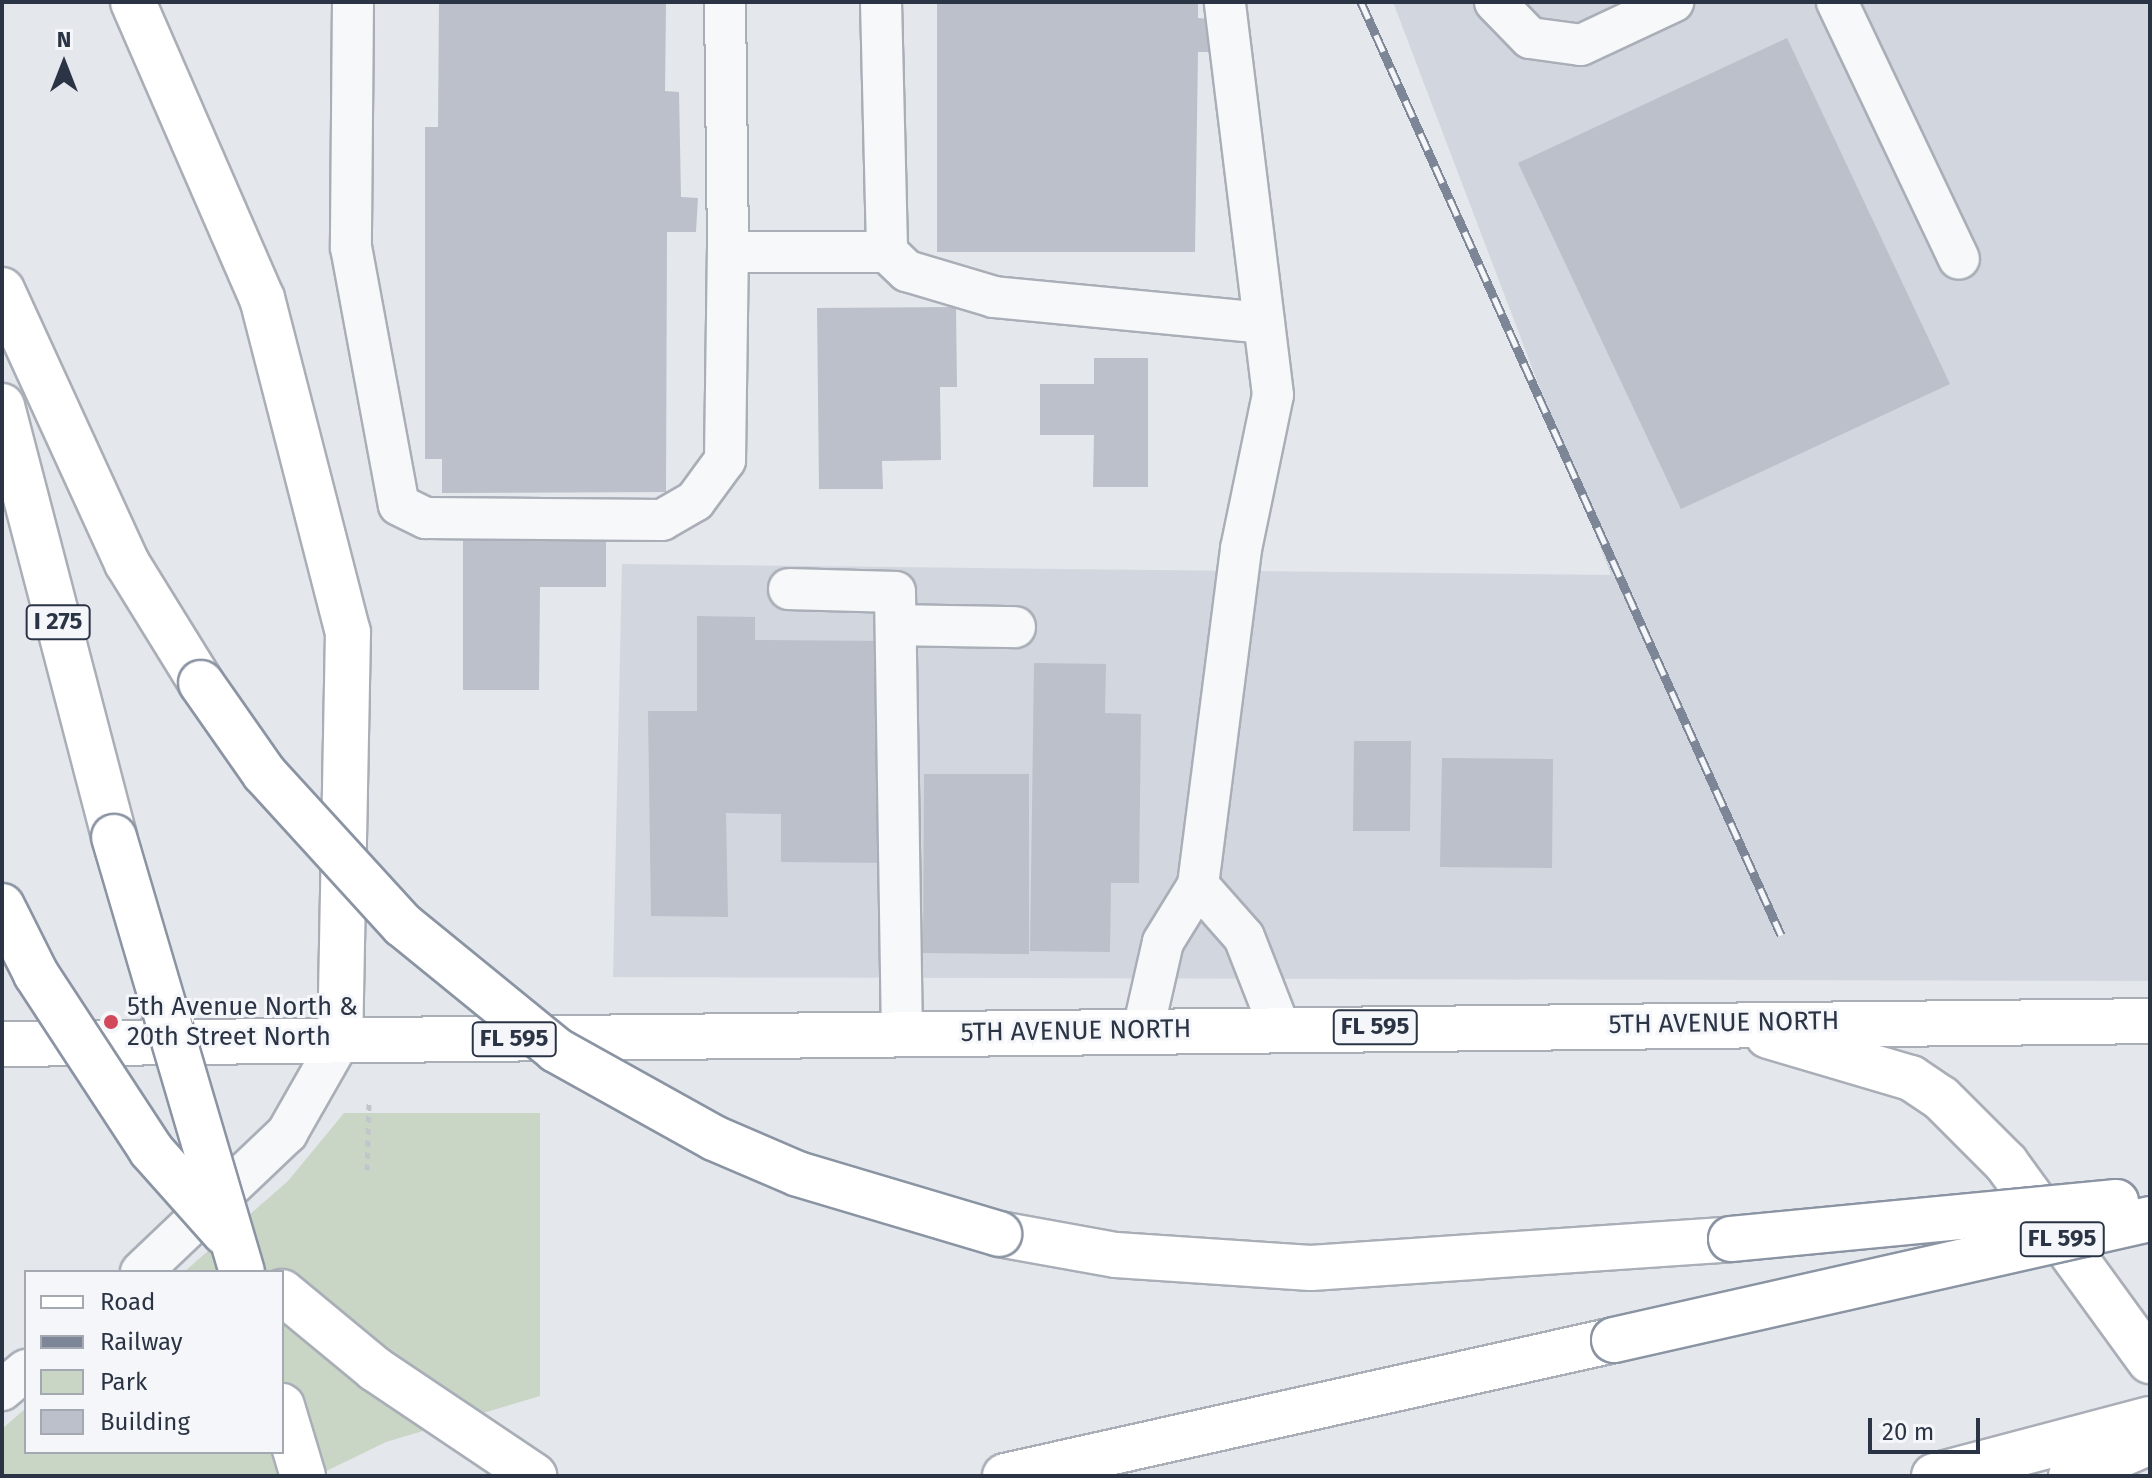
<!DOCTYPE html>
<style>
body{margin:0}
#map{position:relative;width:2152px;height:1478px;overflow:hidden;background:#e4e7ec;font-family:"Fira Sans",sans-serif}
div>[style]{position:absolute}
.built>*{inset:0;background:#d2d6de}
.green>*{inset:0;background:#c9d6c5}
.building>*{inset:0;background:#bbc0ca}
.path>*{height:5px;margin-top:-2.5px;transform-origin:0;background:repeating-linear-gradient(90deg,#c2c5cb 0 6px,transparent 0 12px)}
.roads{filter:drop-shadow(2px 0 #a9aeb7) drop-shadow(-2px 0 #a9aeb7) drop-shadow(0 2px #a9aeb7) drop-shadow(0 -2px #a9aeb7)}
.minor>*{height:40px;margin:-20px;padding:0 20px;transform-origin:20px;border-radius:20px;background:#f7f8fa}
.major>*{height:44px;margin:-22px;padding:0 22px;transform-origin:22px;border-radius:22px;background:#fff}
.highway>*{height:44px;margin:-22px;padding:0 22px;transform-origin:22px;border-radius:22px;background:#fff}
.rail>*{height:9px;margin-top:-4.5px;transform-origin:0;background:repeating-linear-gradient(90deg,#f4f6f9 0 18px,#7d8696 0 36px);box-sizing:border-box;border-block:2px solid #7d8696}
.bridges{filter:drop-shadow(2px 0 #8b94a3) drop-shadow(-2px 0 #8b94a3) drop-shadow(0 2px #8b94a3) drop-shadow(0 -2px #8b94a3)}
.highway-bridge>*{height:44px;margin:-22px;padding:0 22px;transform-origin:22px;border-radius:22px;background:#fff}
.dots>*{width:22px;height:22px;translate:-50% -50%;box-sizing:border-box;border:4px solid #f4f6f9;border-radius:50%}
span{translate:-50% -50%;white-space:nowrap;text-align:center;line-height:1.15;-webkit-text-stroke:6px #f4f6f9;paint-order:stroke}
.shield-label span{padding:2px 6px;background:#f4f6f9;border:2px solid;border-radius:6px;-webkit-text-stroke-width:0}
.shield-label{font-size:24px;color:#2b3445;font-weight:700}
.poi-label{font-size:26px;color:#2b3445}
.left{translate:0 -50%;text-align:left}
.street-label{font-size:26px;color:#2b3445}
.frame{position:absolute;inset:0;border:4px solid #2b3445;pointer-events:none}
.legend{position:absolute;left:24px;top:1270px;width:260px;height:184px;box-sizing:border-box;background:#f4f6f9;border:2px solid #a4a8b1;margin:0;padding:10px 14px;list-style:none;font-size:24px;color:#2b3445}
.legend li{display:flex;align-items:center;gap:16px;height:40px}
.legend b{width:40px;border:2px solid #a4a8b1}
.north{position:absolute;left:24px;top:24px;width:80px;height:80px;-webkit-text-stroke:6px #f4f6f9;paint-order:stroke;rotate:0deg;font-size:22px;font-weight:700;line-height:32px;text-align:center;color:#2b3445}
.north::after{content:'';display:block;margin:auto;width:28px;height:36px;background:#2b3445;clip-path:polygon(50% 0,100% 100%,50% 72%,0 100%)}
.scale{position:absolute;left:1868px;top:1418px;width:112px;height:36px;box-sizing:border-box;border:4px solid #2b3445;border-top:0;padding-left:10px;font-size:24px;line-height:28px;white-space:nowrap;color:#2b3445;-webkit-text-stroke:6px #f4f6f9;paint-order:stroke}
</style>
<div id="map">
<div class="built">
<div style="clip-path:polygon(1393px 2px,2150px 2px,2150px 981px,613px 977px,622px 564px,1611px 575px)"></div>
</div>
<div class="green">
<div style="clip-path:polygon(344px 1113px,540px 1113px,540px 1396px,386px 1442px,316px 1476px,2px 1476px,2px 1429px,26px 1408px,26px 1452px,282px 1452px,282px 1272px,184px 1272px,288px 1181px)"></div>
</div>
<div class="building">
<div style="clip-path:polygon(439px 2px,666px 2px,665px 91px,679px 92px,681px 197px,698px 198px,696px 232px,667px 232px,666px 492px,442px 493px,442px 459px,425px 459px,425px 127px,438px 127px)"></div>
<div style="clip-path:polygon(937px 2px,1198px 2px,1198px 18px,1221px 20px,1219px 52px,1198px 52px,1195px 252px,937px 252px)"></div>
<div style="clip-path:polygon(1787px 38px,1950px 384px,1681px 509px,1518px 163px)"></div>
<div style="clip-path:polygon(956px 307px,957px 387px,940px 387px,941px 460px,882px 461px,883px 489px,819px 489px,817px 308px)"></div>
<div style="clip-path:polygon(1094px 358px,1148px 358px,1148px 487px,1093px 487px,1094px 435px,1040px 435px,1040px 384px,1094px 384px)"></div>
<div style="clip-path:polygon(463px 540px,606px 541px,606px 587px,540px 587px,539px 690px,463px 690px)"></div>
<div style="clip-path:polygon(697px 616px,755px 617px,755px 640px,888px 641px,887px 863px,781px 862px,781px 814px,726px 813px,728px 917px,651px 916px,648px 711px,697px 711px)"></div>
<div style="clip-path:polygon(1034px 663px,1106px 664px,1105px 713px,1141px 714px,1139px 883px,1111px 883px,1110px 952px,1030px 951px)"></div>
<div style="clip-path:polygon(1354px 741px,1411px 741px,1410px 831px,1353px 831px)"></div>
<div style="clip-path:polygon(1442px 758px,1553px 759px,1552px 868px,1440px 867px)"></div>
<div style="clip-path:polygon(924px 774px,1029px 774px,1029px 954px,923px 953px)"></div>
</div>
<div class="path">
<div style="left:367px;top:1170px;width:68px;rotate:-88.3deg"></div>
</div>
<div class="roads">
<div class="minor">
<div style="left:353px;top:2px;width:245px;rotate:90.5deg"></div>
<div style="left:351px;top:247px;width:262px;rotate:79.5deg"></div>
<div style="left:399px;top:505px;width:30px;rotate:26deg"></div>
<div style="left:426px;top:518px;width:236px;rotate:0.5deg"></div>
<div style="left:662px;top:520px;width:38px;rotate:-30deg"></div>
<div style="left:695px;top:501px;width:51px;rotate:-53.8deg"></div>
<div style="left:725px;top:460px;width:208px;rotate:-89.2deg"></div>
<div style="left:728px;top:252px;width:159px"></div>
<div style="left:887px;top:252px;width:28px;rotate:44deg"></div>
<div style="left:907px;top:271px;width:91px;rotate:16.6deg"></div>
<div style="left:994px;top:297px;width:271px;rotate:5.5deg"></div>
<div style="left:725px;top:2px;width:250px;rotate:89.3deg"></div>
<div style="left:881px;top:2px;width:250px;rotate:88.6deg"></div>
<div style="left:1495px;top:2px;width:50px;rotate:45.8deg"></div>
<div style="left:1530px;top:38px;width:51px;rotate:7.8deg"></div>
<div style="left:1581px;top:45px;width:102px;rotate:-25.1deg"></div>
<div style="left:1837px;top:2px;width:284px;rotate:64.6deg"></div>
<div style="left:789px;top:589px;width:106px;rotate:1.6deg"></div>
<div style="left:895px;top:592px;width:442px;rotate:89.1deg"></div>
<div style="left:896px;top:625px;width:119px;rotate:1deg"></div>
<div style="left:1198px;top:885px;width:69px;rotate:48.5deg"></div>
<div style="left:1244px;top:937px;width:99px;rotate:68.6deg"></div>
<div style="left:1143px;top:1030px;width:90px;rotate:-77.2deg"></div>
<div style="left:1163px;top:942px;width:67px;rotate:-58.4deg"></div>
<div style="left:1198px;top:885px;width:339px;rotate:-82.7deg"></div>
<div style="left:1241px;top:549px;width:157px;rotate:-78.3deg"></div>
<div style="left:1273px;top:395px;width:396px;rotate:-97deg"></div>
<div style="left:141px;top:1272px;width:202px;rotate:-43.6deg"></div>
<div style="left:287px;top:1133px;width:107px;rotate:-60.3deg"></div>
<div style="left:2px;top:1390px;width:31px;rotate:-40deg"></div>
</div>
<div class="major">
<div style="left:1768px;top:1036px;width:149px;rotate:16.4deg"></div>
<div style="left:1911px;top:1078px;width:36px;rotate:34deg"></div>
<div style="left:1941px;top:1098px;width:92px;rotate:45deg"></div>
<div style="left:2006px;top:1163px;width:245px;rotate:54deg"></div>
<div style="left:2px;top:1044px;width:2148px;rotate:-0.61deg"></div>
</div>
<div class="highway">
<div style="left:133px;top:2px;width:323px;rotate:66.5deg"></div>
<div style="left:262px;top:298px;width:345px;rotate:75.6deg"></div>
<div style="left:348px;top:632px;width:408px;rotate:91.1deg"></div>
<div style="left:2px;top:290px;width:300px;rotate:65.4deg"></div>
<div style="left:127px;top:563px;width:141px;rotate:58.3deg"></div>
<div style="left:2px;top:406px;width:445px;rotate:75.4deg"></div>
<div style="left:999px;top:1234px;width:119px;rotate:10.2deg"></div>
<div style="left:1116px;top:1255px;width:195px;rotate:3.8deg"></div>
<div style="left:1311px;top:1268px;width:421px;rotate:-3.9deg"></div>
<div style="left:282px;top:1292px;width:121px;rotate:39.6deg"></div>
<div style="left:375px;top:1369px;width:192px;rotate:33.9deg"></div>
<div style="left:282px;top:1406px;width:73px;rotate:73.3deg"></div>
<div style="left:1005px;top:1476px;width:624px;rotate:-12.59deg"></div>
<div style="left:1934px;top:1476px;width:223px;rotate:-14.8deg"></div>
<div style="left:2071px;top:1476px;width:86px;rotate:-23.3deg"></div>
</div>
</div>
<div class="rail">
<div style="left:1361px;top:2px;width:1023px;rotate:65.76deg"></div>
</div>
<div class="bridges">
<div class="highway-bridge">
<div style="left:201px;top:683px;width:110px;rotate:55deg"></div>
<div style="left:264px;top:773px;width:206px;rotate:47.6deg"></div>
<div style="left:403px;top:925px;width:198px;rotate:39.2deg"></div>
<div style="left:556px;top:1050px;width:181px;rotate:29.1deg"></div>
<div style="left:714px;top:1138px;width:91px;rotate:23.2deg"></div>
<div style="left:798px;top:1174px;width:210px;rotate:16.6deg"></div>
<div style="left:114px;top:837px;width:453px;rotate:73.6deg"></div>
<div style="left:2px;top:906px;width:76px;rotate:63.4deg"></div>
<div style="left:36px;top:974px;width:210px;rotate:56.8deg"></div>
<div style="left:151px;top:1150px;width:111px;rotate:48.3deg"></div>
<div style="left:1731px;top:1239px;width:387px;rotate:-5.5deg"></div>
<div style="left:1614px;top:1340px;width:549px;rotate:-12.72deg"></div>
</div>
</div>
<div class="dots">
<div style="left:111px;top:1022px;background:#d1495b"></div>
</div>
<div class="shield-label">
<span style="left:58px;top:622px">I 275</span>
<span style="left:1375px;top:1027px">FL 595</span>
<span style="left:514px;top:1039px">FL 595</span>
<span style="left:2062px;top:1239px">FL 595</span>
</div>
<div class="poi-label">
<span class="left" style="left:127px;top:1022px">5th Avenue North &amp;<br>20th Street North</span>
</div>
<div class="street-label">
<span style="left:1724px;top:1023px;rotate:-1deg">5TH AVENUE NORTH</span>
<span style="left:1076px;top:1031px;rotate:-1deg">5TH AVENUE NORTH</span>
</div>
<div class="frame"></div>
<ul class="legend">
<li><b style="height:10px;background:#fff"></b>Road</li>
<li><b style="height:10px;background:#7d8696"></b>Railway</li>
<li><b style="height:22px;background:#c9d6c5"></b>Park</li>
<li><b style="height:22px;background:#bbc0ca"></b>Building</li>
</ul>
<div class="north">N</div>
<div class="scale">20 m</div>
</div>
